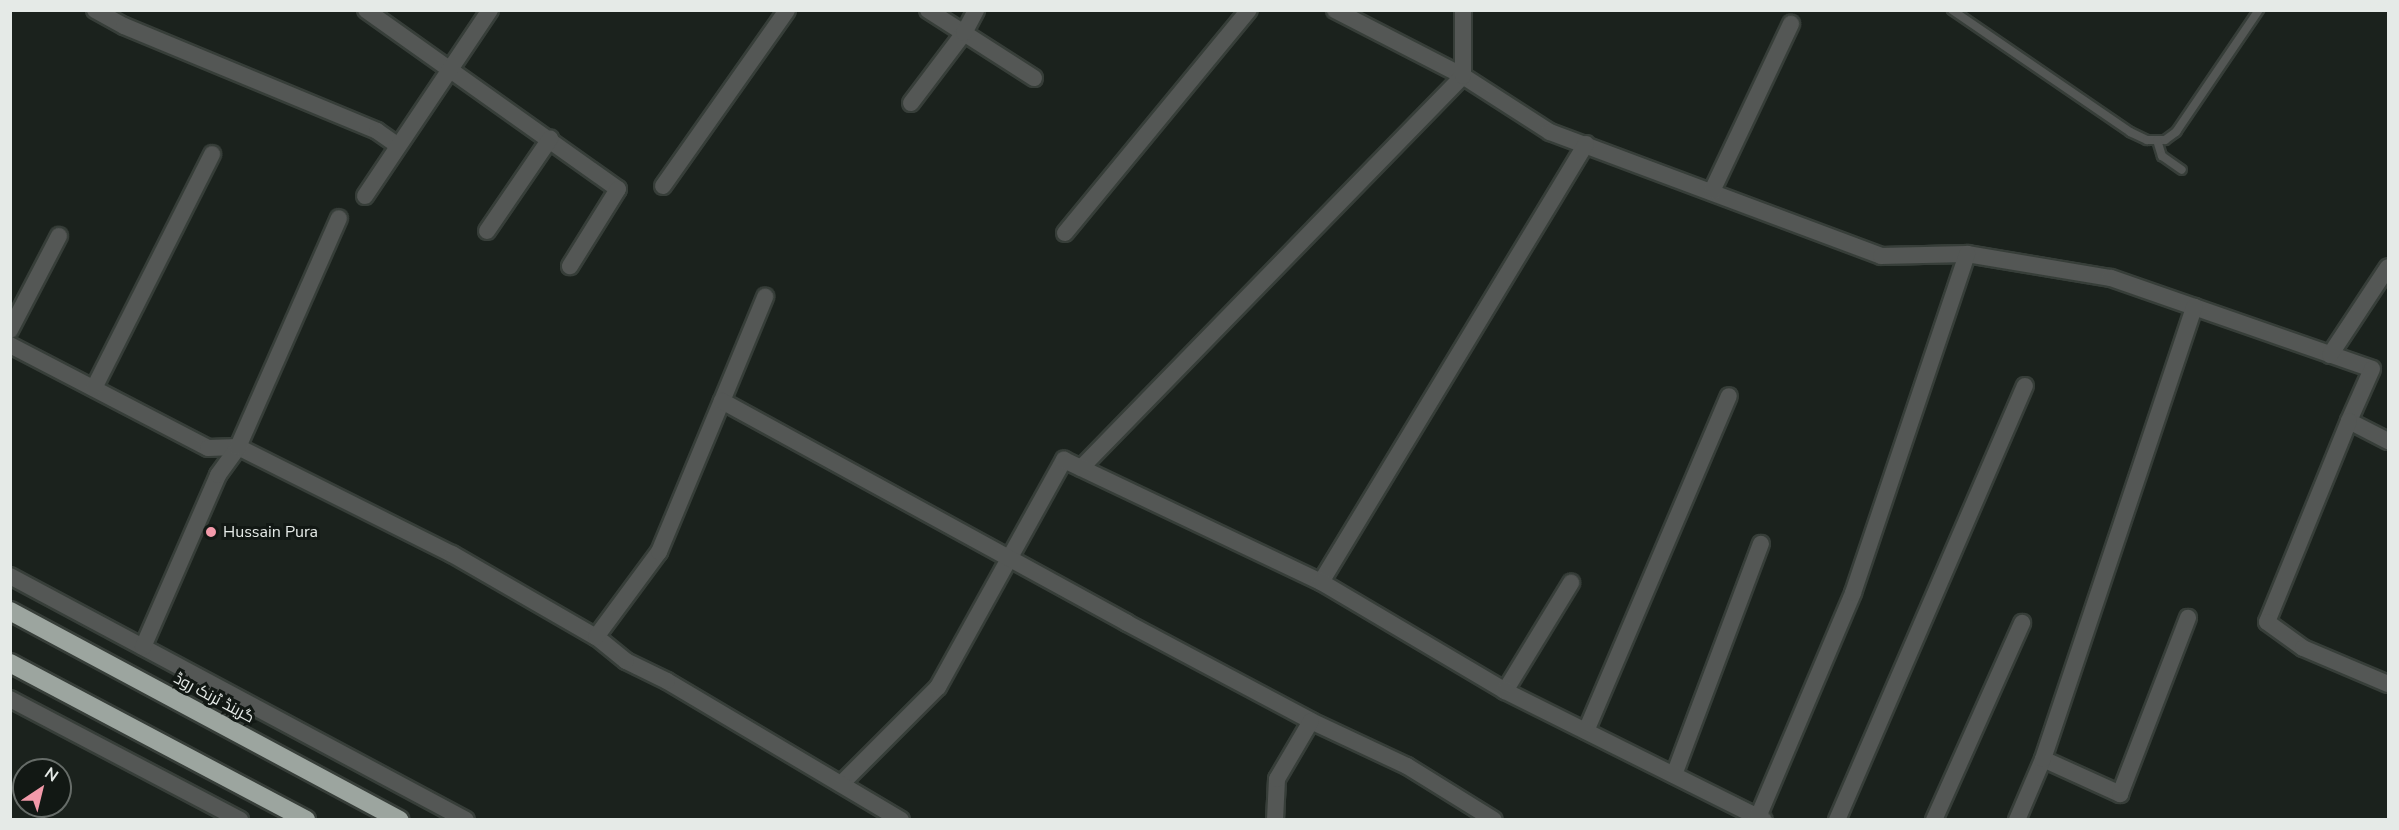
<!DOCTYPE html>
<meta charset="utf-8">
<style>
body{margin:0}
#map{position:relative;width:2399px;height:830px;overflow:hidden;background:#1b221d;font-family:"Nunito Sans",Cairo,sans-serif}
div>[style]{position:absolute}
.roads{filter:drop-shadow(2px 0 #373e39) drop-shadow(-2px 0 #373e39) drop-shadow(0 2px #373e39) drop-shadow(0 -2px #373e39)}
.lane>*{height:8px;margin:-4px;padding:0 4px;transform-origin:4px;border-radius:4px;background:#545755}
.street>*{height:16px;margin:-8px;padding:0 8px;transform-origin:8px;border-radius:8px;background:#545755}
.highway>*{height:18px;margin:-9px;padding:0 9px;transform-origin:9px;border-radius:9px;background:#9ca59f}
.dots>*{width:16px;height:16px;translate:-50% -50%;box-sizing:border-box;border:3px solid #121814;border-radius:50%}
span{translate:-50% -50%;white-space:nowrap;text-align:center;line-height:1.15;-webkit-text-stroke:6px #121814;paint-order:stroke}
.poi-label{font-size:16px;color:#e5eae7}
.left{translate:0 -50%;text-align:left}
.street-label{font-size:16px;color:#e5eae7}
.frame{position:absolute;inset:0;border:12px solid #e5eae7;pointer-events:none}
.north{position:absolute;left:12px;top:758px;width:60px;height:60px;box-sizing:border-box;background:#121814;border:2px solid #666c68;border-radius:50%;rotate:35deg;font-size:16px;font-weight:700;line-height:24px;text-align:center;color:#e5eae7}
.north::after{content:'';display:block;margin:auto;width:21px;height:27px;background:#f39aaa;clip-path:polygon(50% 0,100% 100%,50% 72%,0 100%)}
</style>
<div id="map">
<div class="roads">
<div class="lane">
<div style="left:1952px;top:10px;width:216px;rotate:34.4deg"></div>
<div style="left:2130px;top:132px;width:19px;rotate:25deg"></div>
<div style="left:2147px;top:140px;width:18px"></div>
<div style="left:2165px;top:140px;width:14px;rotate:-36deg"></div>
<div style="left:2176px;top:132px;width:148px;rotate:-55.8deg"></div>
<div style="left:2157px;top:140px;width:17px;rotate:73deg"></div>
<div style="left:2162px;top:156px;width:24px;rotate:35deg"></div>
</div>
<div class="street">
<div style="left:95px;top:10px;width:33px;rotate:29deg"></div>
<div style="left:124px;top:26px;width:274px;rotate:22.5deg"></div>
<div style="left:377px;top:131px;width:24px;rotate:35deg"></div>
<div style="left:366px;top:10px;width:309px;rotate:35.4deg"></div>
<div style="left:618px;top:189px;width:91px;rotate:121.9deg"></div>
<div style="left:928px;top:10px;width:126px;rotate:32.7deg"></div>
<div style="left:1335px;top:10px;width:144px;rotate:27.3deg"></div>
<div style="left:1463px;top:76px;width:103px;rotate:32.8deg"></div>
<div style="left:1550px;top:132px;width:353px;rotate:20.5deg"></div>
<div style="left:1881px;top:256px;width:86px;rotate:-1.3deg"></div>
<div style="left:1967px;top:254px;width:146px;rotate:9.5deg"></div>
<div style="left:2111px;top:278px;width:276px;rotate:19.2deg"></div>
<div style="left:2372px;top:369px;width:57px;rotate:113.9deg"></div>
<div style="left:2349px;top:421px;width:44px;rotate:27.1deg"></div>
<div style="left:911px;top:103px;width:88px;rotate:-52.9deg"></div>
<div style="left:964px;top:33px;width:26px;rotate:-62deg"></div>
<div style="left:663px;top:186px;width:215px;rotate:-54.8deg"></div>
<div style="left:1712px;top:191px;width:185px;rotate:-64.7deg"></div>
<div style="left:365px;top:196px;width:224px;rotate:-56.1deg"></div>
<div style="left:487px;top:231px;width:112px;rotate:-55.6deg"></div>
<div style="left:1065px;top:233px;width:289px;rotate:-50.5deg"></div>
<div style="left:10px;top:330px;width:106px;rotate:-62.5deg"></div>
<div style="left:10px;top:345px;width:223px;rotate:27.5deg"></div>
<div style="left:208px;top:448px;width:30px;rotate:-2deg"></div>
<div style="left:238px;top:447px;width:239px;rotate:26.6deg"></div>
<div style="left:452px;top:554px;width:166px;rotate:30deg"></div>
<div style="left:2330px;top:355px;width:105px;rotate:-56.6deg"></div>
<div style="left:94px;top:388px;width:262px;rotate:-63.2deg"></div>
<div style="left:722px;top:401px;width:113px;rotate:-67.5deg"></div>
<div style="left:2349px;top:421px;width:217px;rotate:112.2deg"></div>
<div style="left:2267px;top:622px;width:44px;rotate:35.8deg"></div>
<div style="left:2303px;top:648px;width:92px;rotate:23deg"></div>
<div style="left:1081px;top:468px;width:547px;rotate:-45.74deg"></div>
<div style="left:1463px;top:76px;width:66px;rotate:-90deg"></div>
<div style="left:10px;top:576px;width:517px;rotate:28.15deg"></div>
<div style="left:1321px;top:582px;width:512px;rotate:-58.83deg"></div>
<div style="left:143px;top:647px;width:188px;rotate:-66.4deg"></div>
<div style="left:218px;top:475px;width:34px;rotate:-54deg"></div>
<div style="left:238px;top:447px;width:250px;rotate:-66.2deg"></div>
<div style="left:1505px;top:691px;width:127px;rotate:-58.6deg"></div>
<div style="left:10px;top:699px;width:260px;rotate:27.7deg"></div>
<div style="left:1586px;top:731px;width:364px;rotate:-66.9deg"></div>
<div style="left:2043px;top:759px;width:85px;rotate:24.4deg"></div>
<div style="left:2120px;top:794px;width:189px;rotate:-68.9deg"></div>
<div style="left:1674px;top:775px;width:247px;rotate:-69.4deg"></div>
<div style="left:841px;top:784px;width:137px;rotate:-45deg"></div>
<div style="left:938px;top:687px;width:260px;rotate:-61deg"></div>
<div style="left:1064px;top:460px;width:284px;rotate:25.4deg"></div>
<div style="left:1321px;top:582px;width:214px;rotate:30.6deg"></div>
<div style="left:1505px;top:691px;width:289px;rotate:26.5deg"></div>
<div style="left:1758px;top:817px;width:243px;rotate:-67deg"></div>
<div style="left:1853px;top:593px;width:358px;rotate:-71.4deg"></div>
<div style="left:901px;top:820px;width:272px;rotate:-149.3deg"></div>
<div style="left:667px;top:681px;width:46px;rotate:-154deg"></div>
<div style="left:626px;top:661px;width:38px;rotate:-141deg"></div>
<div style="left:596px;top:637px;width:106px;rotate:-53.5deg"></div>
<div style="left:659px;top:552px;width:164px;rotate:-67.4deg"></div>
<div style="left:722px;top:401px;width:462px;rotate:28.7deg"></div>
<div style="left:1127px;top:623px;width:208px;rotate:28deg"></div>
<div style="left:1311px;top:721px;width:106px;rotate:25.1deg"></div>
<div style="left:1407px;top:766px;width:102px;rotate:31.8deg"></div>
<div style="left:1275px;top:820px;width:41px;rotate:-87.2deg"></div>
<div style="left:1277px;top:779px;width:67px;rotate:-59.6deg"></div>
<div style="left:1837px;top:820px;width:473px;rotate:-66.6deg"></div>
<div style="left:1934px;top:820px;width:216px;rotate:-65.9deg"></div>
<div style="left:2017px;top:820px;width:66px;rotate:-66.9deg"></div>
<div style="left:2043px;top:759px;width:477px;rotate:-71.5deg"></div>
</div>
<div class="highway">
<div style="left:10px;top:611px;width:442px;rotate:28.2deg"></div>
<div style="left:10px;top:663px;width:335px;rotate:27.9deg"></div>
</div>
</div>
<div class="dots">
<div style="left:211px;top:532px;background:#f39aaa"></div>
</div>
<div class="poi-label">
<span class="left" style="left:223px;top:532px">Hussain Pura</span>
</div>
<div class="street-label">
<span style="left:214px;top:698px;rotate:28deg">گرینڈ ٹرنک روڈ</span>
</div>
<div class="frame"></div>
<div class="north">N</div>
</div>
